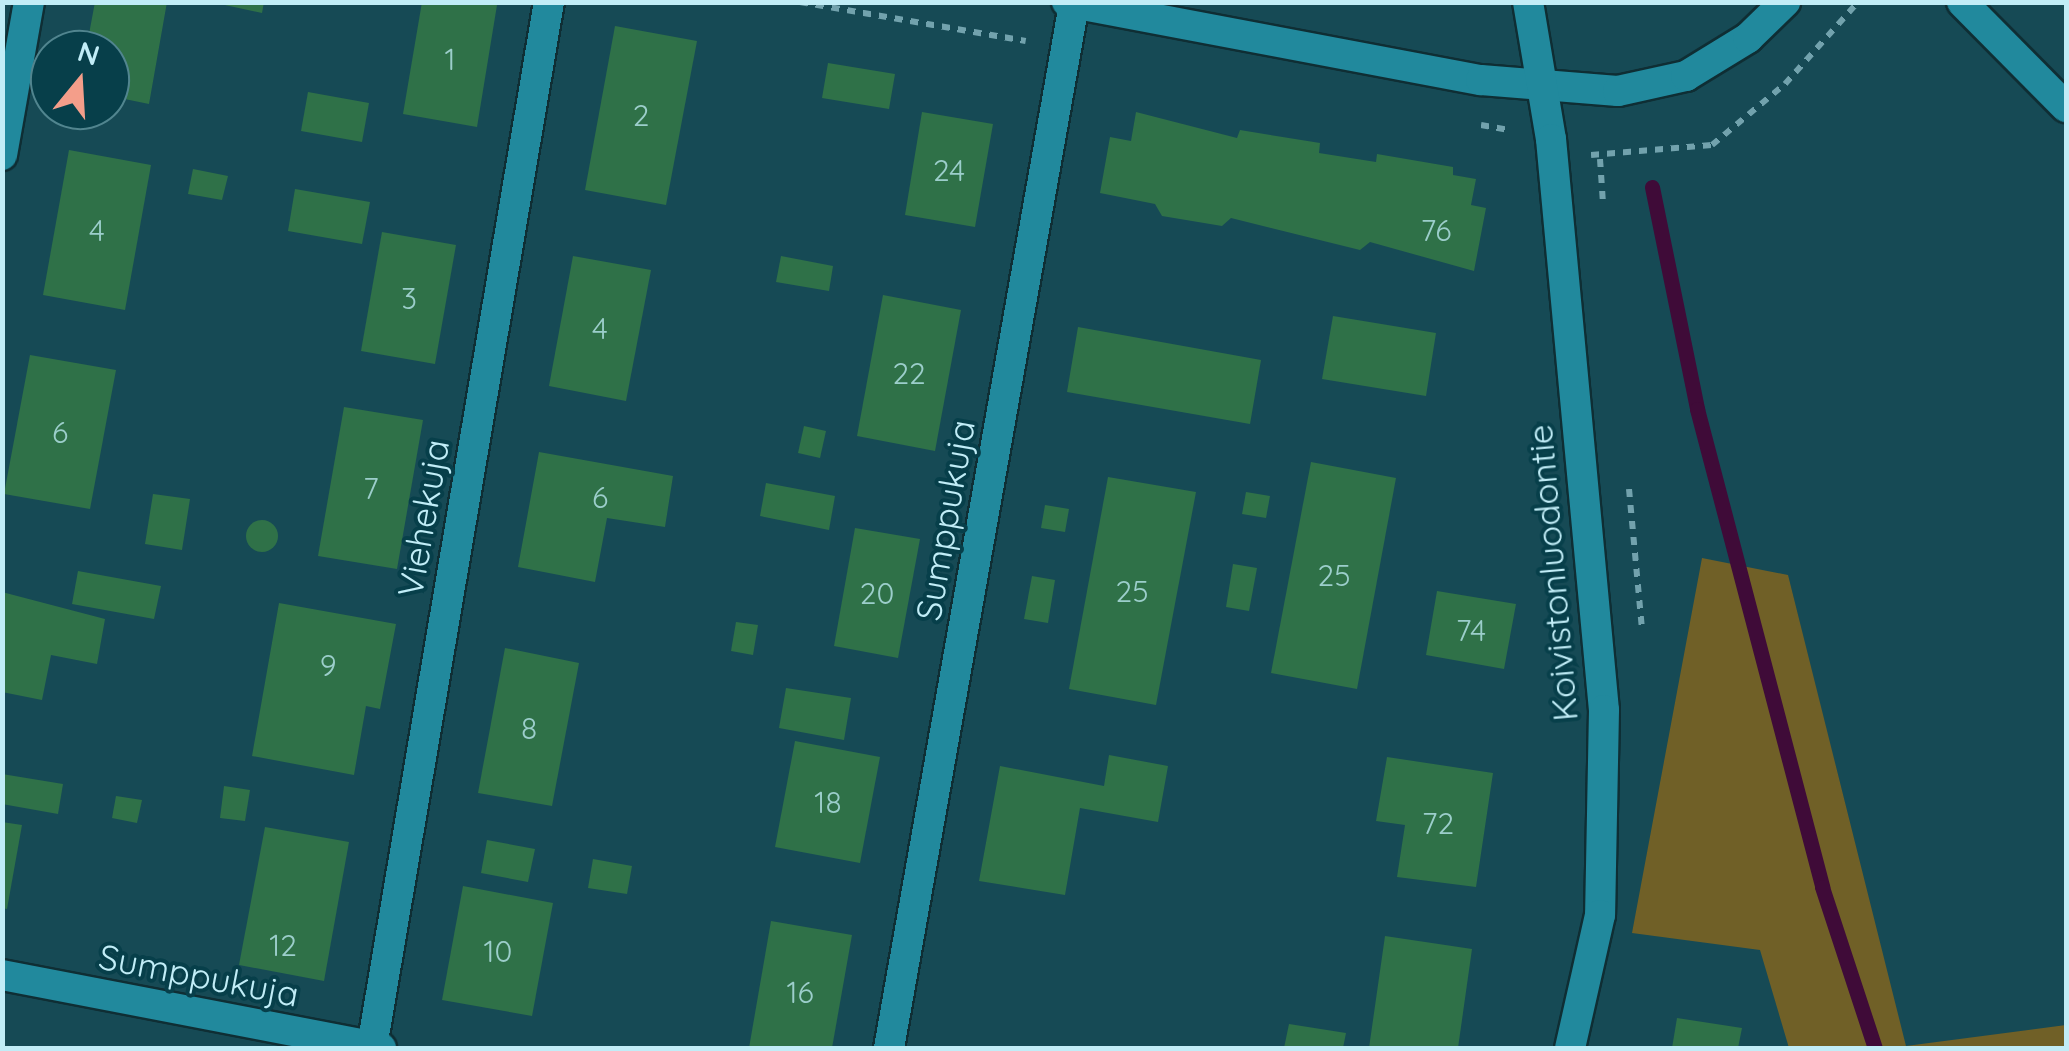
<!DOCTYPE html>
<style>
body{margin:0}
#map{position:relative;width:2069px;height:1051px;overflow:hidden;background:#164a55;font-family:Quicksand,sans-serif}
div>[style]{position:absolute}
.green>*{inset:0;background:#706027}
.stream>*{height:15px;margin:-7.5px;padding:0 7.5px;transform-origin:7.5px;border-radius:7.5px;background:#3f0b38}
.building>*{inset:0;background:#2f7148}
.round{border-radius:50%}
.path>*{height:6px;margin-top:-3px;transform-origin:0;background:repeating-linear-gradient(90deg,#72a2ad 0 8px,transparent 0 16px)}
.roads{filter:drop-shadow(2px 0 #0f2e34) drop-shadow(-2px 0 #0f2e34) drop-shadow(0 2px #0f2e34) drop-shadow(0 -2px #0f2e34)}
.minor>*{height:30px;margin:-15px;padding:0 15px;transform-origin:15px;border-radius:15px;background:#21899d}
span{translate:-50% -50%;white-space:nowrap;text-align:center;line-height:1.15;-webkit-text-stroke:8px #073f4a;paint-order:stroke}
.number-label{font-size:30px;color:#9ccecb}
.number-label span{-webkit-text-stroke-width:0}
.street-label{font-size:35px;color:#c1edf7}
.frame{position:absolute;inset:0;border:5px solid #c1edf7;pointer-events:none}
.north{position:absolute;left:30px;top:30px;width:100px;height:100px;box-sizing:border-box;background:#073f4a;border:2px solid #51858f;border-radius:50%;rotate:18deg;font-size:28px;font-weight:700;line-height:40px;text-align:center;color:#c1edf7}
.north::after{content:'';display:block;margin:auto;width:35px;height:45px;background:#f49e8a;clip-path:polygon(50% 0,100% 100%,50% 72%,0 100%)}
</style>
<div id="map">
<div class="green">
<div style="clip-path:polygon(1702px 558px,1788px 575px,1906px 1046px,2066px 1025px,2066px 1048px,1789px 1048px,1760px 950px,1632px 933px)"></div>
</div>
<div class="stream">
<div style="left:1652px;top:187px;width:227px;rotate:78.5deg"></div>
<div style="left:1697px;top:409px;width:494px;rotate:75.3deg"></div>
<div style="left:1822px;top:887px;width:169px;rotate:71.8deg"></div>
</div>
<div class="building">
<div style="clip-path:polygon(95px 2px,167px 2px,149px 104px,110px 96px,110px 50px,86px 50px)"></div>
<div style="clip-path:polygon(211px 2px,264px 2px,262px 13px)"></div>
<div style="clip-path:polygon(422px 2px,497px 5px,477px 127px,403px 114px)"></div>
<div style="clip-path:polygon(615px 26px,697px 41px,666px 205px,585px 190px)"></div>
<div style="clip-path:polygon(828px 63px,895px 74px,889px 109px,822px 98px)"></div>
<div style="clip-path:polygon(308px 92px,369px 103px,362px 142px,301px 131px)"></div>
<div style="clip-path:polygon(922px 112px,993px 124px,975px 227px,905px 215px)"></div>
<div style="clip-path:polygon(1136px 112px,1237px 138px,1240px 130px,1320px 143px,1319px 153px,1376px 162px,1377px 154px,1453px 167px,1453px 175px,1476px 179px,1471px 205px,1486px 208px,1474px 271px,1370px 242px,1360px 250px,1231px 218px,1222px 226px,1162px 216px,1155px 204px,1100px 193px,1110px 137px,1131px 141px)"></div>
<div style="clip-path:polygon(69px 150px,151px 165px,125px 310px,43px 295px)"></div>
<div style="clip-path:polygon(193px 169px,228px 176px,222px 200px,188px 194px)"></div>
<div style="clip-path:polygon(295px 189px,370px 202px,362px 244px,288px 231px)"></div>
<div style="clip-path:polygon(382px 232px,456px 245px,435px 364px,361px 351px)"></div>
<div style="clip-path:polygon(573px 256px,651px 270px,626px 401px,549px 386px)"></div>
<div style="clip-path:polygon(781px 256px,833px 266px,829px 291px,776px 282px)"></div>
<div style="clip-path:polygon(883px 295px,961px 310px,935px 451px,857px 436px)"></div>
<div style="clip-path:polygon(1333px 316px,1436px 333px,1426px 396px,1322px 379px)"></div>
<div style="clip-path:polygon(1078px 327px,1261px 360px,1250px 424px,1067px 392px)"></div>
<div style="clip-path:polygon(30px 355px,116px 370px,90px 509px,4px 494px)"></div>
<div style="clip-path:polygon(344px 407px,423px 420px,397px 569px,318px 556px)"></div>
<div style="clip-path:polygon(804px 426px,826px 431px,820px 458px,798px 453px)"></div>
<div style="clip-path:polygon(539px 452px,673px 476px,665px 527px,607px 518px,595px 582px,518px 567px)"></div>
<div style="clip-path:polygon(1311px 462px,1396px 478px,1357px 689px,1271px 673px)"></div>
<div style="clip-path:polygon(1108px 477px,1196px 492px,1156px 705px,1069px 689px)"></div>
<div style="clip-path:polygon(766px 483px,835px 496px,829px 530px,760px 516px)"></div>
<div style="clip-path:polygon(1246px 492px,1270px 496px,1266px 518px,1242px 514px)"></div>
<div style="clip-path:polygon(153px 494px,190px 499px,182px 550px,145px 544px)"></div>
<div style="clip-path:polygon(1045px 505px,1069px 509px,1065px 532px,1041px 528px)"></div>
<div class="round" style="left:246px;top:520px;width:32px;height:32px"></div>
<div style="clip-path:polygon(855px 528px,920px 539px,898px 658px,834px 646px)"></div>
<div style="clip-path:polygon(1233px 564px,1257px 568px,1249px 611px,1226px 607px)"></div>
<div style="clip-path:polygon(78px 571px,161px 586px,154px 619px,72px 604px)"></div>
<div style="clip-path:polygon(1032px 576px,1055px 580px,1048px 623px,1024px 619px)"></div>
<div style="clip-path:polygon(1437px 591px,1516px 604px,1504px 669px,1426px 655px)"></div>
<div style="clip-path:polygon(2px 592px,105px 619px,97px 664px,51px 655px,42px 700px,2px 692px)"></div>
<div style="clip-path:polygon(279px 603px,396px 624px,380px 709px,366px 706px,354px 775px,252px 756px)"></div>
<div style="clip-path:polygon(736px 622px,758px 625px,753px 655px,731px 651px)"></div>
<div style="clip-path:polygon(505px 648px,579px 663px,552px 806px,478px 793px)"></div>
<div style="clip-path:polygon(786px 688px,851px 698px,844px 740px,779px 728px)"></div>
<div style="clip-path:polygon(795px 741px,880px 757px,860px 863px,775px 847px)"></div>
<div style="clip-path:polygon(1109px 755px,1168px 766px,1158px 822px,1080px 808px,1065px 895px,979px 881px,1000px 766px,1104px 786px)"></div>
<div style="clip-path:polygon(1387px 757px,1493px 773px,1476px 887px,1397px 877px,1405px 825px,1376px 821px)"></div>
<div style="clip-path:polygon(2px 774px,63px 784px,58px 814px,2px 804px)"></div>
<div style="clip-path:polygon(224px 786px,250px 790px,245px 821px,220px 818px)"></div>
<div style="clip-path:polygon(116px 796px,142px 800px,137px 823px,112px 818px)"></div>
<div style="clip-path:polygon(2px 822px,22px 825px,7px 909px,2px 908px)"></div>
<div style="clip-path:polygon(265px 827px,349px 842px,324px 981px,239px 965px)"></div>
<div style="clip-path:polygon(487px 840px,535px 849px,528px 882px,481px 873px)"></div>
<div style="clip-path:polygon(593px 859px,632px 866px,627px 894px,588px 888px)"></div>
<div style="clip-path:polygon(463px 886px,553px 903px,532px 1016px,442px 1000px)"></div>
<div style="clip-path:polygon(771px 921px,852px 935px,832px 1048px,749px 1048px)"></div>
<div style="clip-path:polygon(1385px 936px,1472px 949px,1458px 1048px,1369px 1048px)"></div>
<div style="clip-path:polygon(1677px 1018px,1742px 1028px,1738px 1048px,1672px 1048px)"></div>
<div style="clip-path:polygon(1289px 1024px,1346px 1033px,1343px 1048px,1284px 1048px)"></div>
</div>
<div class="path">
<div style="left:800px;top:2px;width:229px;rotate:9.8deg"></div>
<div style="left:1481px;top:125px;width:27px;rotate:10deg"></div>
<div style="left:1591px;top:155px;width:121px;rotate:-4.7deg"></div>
<div style="left:1712px;top:145px;width:95px;rotate:-39.9deg"></div>
<div style="left:1785px;top:84px;width:110px;rotate:-48.3deg"></div>
<div style="left:1600px;top:159px;width:44px;rotate:86.1deg"></div>
<div style="left:1629px;top:489px;width:142px;rotate:84.7deg"></div>
</div>
<div class="roads">
<div class="minor">
<div style="left:1067px;top:2px;width:421px;rotate:10.7deg"></div>
<div style="left:1481px;top:80px;width:137px;rotate:4.6deg"></div>
<div style="left:1618px;top:91px;width:70px;rotate:-12.4deg"></div>
<div style="left:1686px;top:76px;width:73px;rotate:-31.5deg"></div>
<div style="left:1748px;top:38px;width:52px;rotate:-44.2deg"></div>
<div style="left:1528px;top:2px;width:139px;rotate:80.5deg"></div>
<div style="left:1551px;top:139px;width:573px;rotate:84.7deg"></div>
<div style="left:1604px;top:710px;width:205px;rotate:91.1deg"></div>
<div style="left:1600px;top:915px;width:136px;rotate:102.7deg"></div>
<div style="left:1962px;top:2px;width:148px;rotate:45.3deg"></div>
<div style="left:2px;top:155px;width:155px;rotate:-80deg"></div>
<div style="left:2px;top:975px;width:386px;rotate:10.9deg"></div>
<div style="left:372px;top:1047px;width:1060px;rotate:-80.39deg"></div>
<div style="left:889px;top:1048px;width:1060px;rotate:-79.95deg"></div>
</div>
</div>
<div class="number-label">
<span style="left:450px;top:59px">1</span>
<span style="left:641px;top:115px">2</span>
<span style="left:949px;top:170px">24</span>
<span style="left:97px;top:230px">4</span>
<span style="left:1436px;top:230px">76</span>
<span style="left:409px;top:298px">3</span>
<span style="left:600px;top:328px">4</span>
<span style="left:909px;top:373px">22</span>
<span style="left:60px;top:432px">6</span>
<span style="left:371px;top:488px">7</span>
<span style="left:600px;top:497px">6</span>
<span style="left:1334px;top:575px">25</span>
<span style="left:1132px;top:591px">25</span>
<span style="left:877px;top:593px">20</span>
<span style="left:1471px;top:630px">74</span>
<span style="left:328px;top:665px">9</span>
<span style="left:529px;top:728px">8</span>
<span style="left:828px;top:802px">18</span>
<span style="left:1438px;top:823px">72</span>
<span style="left:283px;top:945px">12</span>
<span style="left:498px;top:951px">10</span>
<span style="left:800px;top:992px">16</span>
</div>
<div class="street-label">
<span style="left:423px;top:518px;rotate:-80deg">Viehekuja</span>
<span style="left:945px;top:520px;rotate:-80deg">Sumppukuja</span>
<span style="left:1552px;top:573px;rotate:-95deg">Koivistonluodontie</span>
<span style="left:199px;top:975px;rotate:11deg">Sumppukuja</span>
</div>
<div class="frame"></div>
<div class="north">N</div>
</div>
